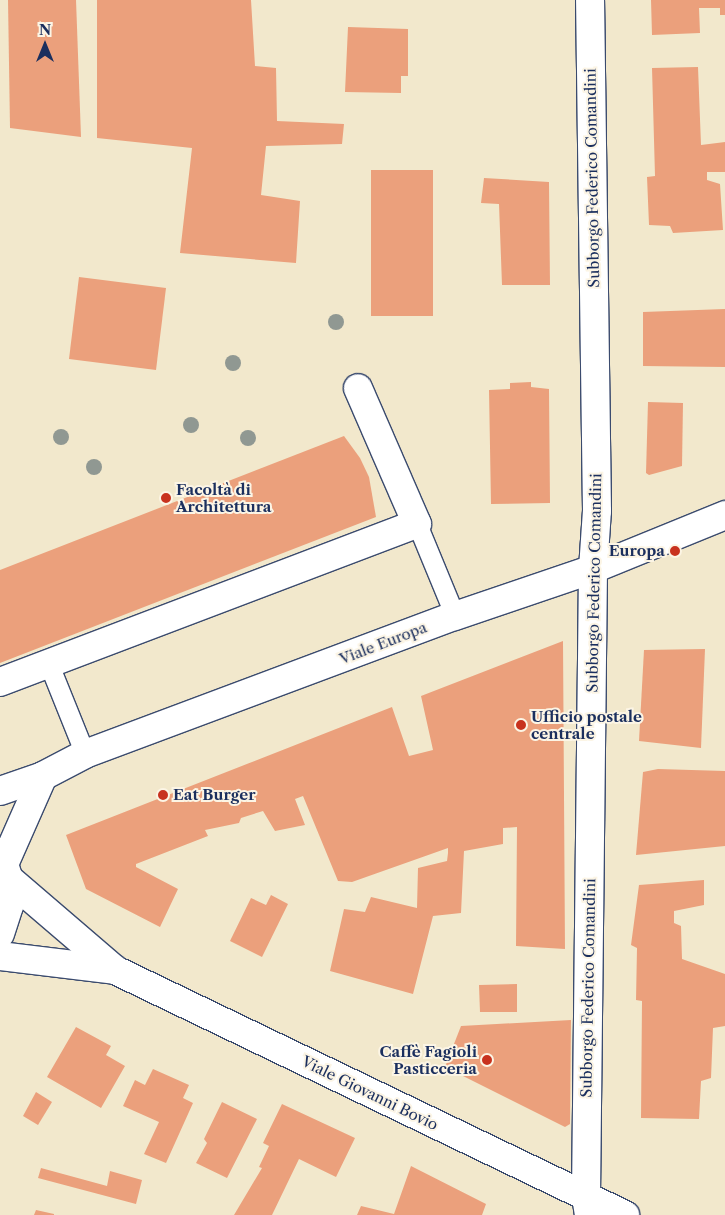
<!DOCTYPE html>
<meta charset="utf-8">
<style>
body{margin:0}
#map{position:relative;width:725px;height:1215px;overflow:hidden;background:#f2e8cc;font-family:"Libre Caslon Text",serif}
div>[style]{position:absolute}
.building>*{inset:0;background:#eba07c}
.roads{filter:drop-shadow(1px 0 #3b4b6e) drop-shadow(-1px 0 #3b4b6e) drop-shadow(0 1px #3b4b6e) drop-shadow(0 -1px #3b4b6e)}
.lane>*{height:19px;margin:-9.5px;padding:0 9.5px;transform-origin:9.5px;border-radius:9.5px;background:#fff}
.street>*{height:28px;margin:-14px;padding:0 14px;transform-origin:14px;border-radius:14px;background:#fff}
.secondary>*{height:28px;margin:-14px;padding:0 14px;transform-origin:14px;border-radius:14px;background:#fff}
.trees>*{width:16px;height:16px;margin:-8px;border-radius:50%;background:#909892}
.dots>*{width:14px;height:14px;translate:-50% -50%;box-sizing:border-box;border:2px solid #fcf5e5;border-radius:50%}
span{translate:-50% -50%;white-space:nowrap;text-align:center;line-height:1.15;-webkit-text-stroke:4px #fcf5e5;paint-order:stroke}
.street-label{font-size:15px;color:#1b2f5e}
.poi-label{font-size:15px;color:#1b2f5e;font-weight:700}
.left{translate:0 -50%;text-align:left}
.right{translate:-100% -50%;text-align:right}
.north{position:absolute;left:20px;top:20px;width:50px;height:50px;-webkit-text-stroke:4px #fcf5e5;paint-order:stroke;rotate:0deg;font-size:14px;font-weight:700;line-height:20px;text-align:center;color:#1b2f5e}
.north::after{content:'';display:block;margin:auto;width:18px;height:22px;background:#1b2f5e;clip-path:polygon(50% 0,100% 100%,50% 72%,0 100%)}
</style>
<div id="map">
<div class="building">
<div style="clip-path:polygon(8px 0,76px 0,81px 137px,10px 128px)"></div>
<div style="clip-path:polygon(97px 0,251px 0,255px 66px,276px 68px,277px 121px,344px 124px,342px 144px,266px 146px,261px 195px,300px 201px,296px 263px,180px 253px,192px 148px,97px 138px)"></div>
<div style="clip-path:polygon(651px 0,725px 0,725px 15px,720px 15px,720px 8px,699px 8px,700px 33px,652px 35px)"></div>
<div style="clip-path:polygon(348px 27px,408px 29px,408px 76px,401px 76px,401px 93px,345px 92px)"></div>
<div style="clip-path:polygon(698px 67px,701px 145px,725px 142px,725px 172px,707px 172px,707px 180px,720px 184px,723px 230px,673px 233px,670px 226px,649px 225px,647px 177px,655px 176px,652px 68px)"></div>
<div style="clip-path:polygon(371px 170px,433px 170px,433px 316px,371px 316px)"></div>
<div style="clip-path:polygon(484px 178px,549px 182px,550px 285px,502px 285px,499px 204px,481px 203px)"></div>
<div style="clip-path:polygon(79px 277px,166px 288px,156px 370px,69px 359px)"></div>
<div style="clip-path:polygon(725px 309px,725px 367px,643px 366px,643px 312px)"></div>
<div style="clip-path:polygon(531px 382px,531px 387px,549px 389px,550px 503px,491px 504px,489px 390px,510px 389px,510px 383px)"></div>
<div style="clip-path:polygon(648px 402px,683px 403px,682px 466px,649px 475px,646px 473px)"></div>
<div style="clip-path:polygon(344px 436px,360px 458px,369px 477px,376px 517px,0 663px,0 570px)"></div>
<div style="clip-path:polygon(563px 641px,565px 949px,516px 946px,517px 827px,503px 828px,503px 844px,464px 851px,461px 913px,433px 916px,413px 994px,330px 971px,344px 909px,365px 912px,371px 897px,417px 908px,418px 868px,447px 861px,448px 853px,448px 848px,352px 882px,338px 881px,303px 796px,295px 799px,305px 825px,275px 831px,263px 811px,241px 818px,239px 823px,205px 830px,208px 836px,136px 864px,136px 867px,178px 889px,160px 927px,86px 889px,66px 835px,392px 707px,409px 756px,433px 750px,421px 696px)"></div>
<div style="clip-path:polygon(705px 649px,701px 748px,639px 741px,644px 650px)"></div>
<div style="clip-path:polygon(658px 769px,725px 771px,725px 846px,636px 855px,643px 772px)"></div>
<div style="clip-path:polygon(704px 880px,704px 905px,674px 911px,674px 923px,681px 926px,682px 959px,725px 974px,725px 1026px,713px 1028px,711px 1078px,701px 1081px,699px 1119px,641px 1118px,642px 1001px,636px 1000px,637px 948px,631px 945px,639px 885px)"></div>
<div style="clip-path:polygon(271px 895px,288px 904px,262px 957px,230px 941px,251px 898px,266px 905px)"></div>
<div style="clip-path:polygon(517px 984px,517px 1012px,480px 1012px,479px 985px)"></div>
<div style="clip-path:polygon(571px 1020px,570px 1124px,565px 1127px,445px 1067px,461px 1026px)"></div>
<div style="clip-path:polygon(76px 1027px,111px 1046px,106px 1055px,125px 1066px,101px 1108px,47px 1077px)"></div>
<div style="clip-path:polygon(153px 1069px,189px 1085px,183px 1098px,193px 1103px,166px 1163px,144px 1154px,159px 1122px,123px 1106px,135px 1080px,145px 1085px)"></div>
<div style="clip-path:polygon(36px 1092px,52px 1102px,38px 1125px,23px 1116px)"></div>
<div style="clip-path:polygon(222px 1102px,257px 1119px,227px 1178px,196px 1163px,207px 1143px,204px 1139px)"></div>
<div style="clip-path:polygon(282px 1104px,355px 1138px,336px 1177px,299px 1159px,272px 1215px,234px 1215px,262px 1168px,259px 1167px,269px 1146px,263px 1143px)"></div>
<div style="clip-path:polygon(411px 1166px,486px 1204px,482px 1215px,357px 1215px,361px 1206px,394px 1214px)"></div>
<div style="clip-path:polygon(41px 1168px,107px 1186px,110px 1171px,142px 1180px,136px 1204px,38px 1178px)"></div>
<div style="clip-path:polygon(36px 1210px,54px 1214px,54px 1215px,34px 1215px)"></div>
</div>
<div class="roads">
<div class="lane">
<div style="left:417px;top:524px;width:100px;rotate:67.6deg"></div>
<div style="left:48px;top:662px;width:99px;rotate:68.1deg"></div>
</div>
<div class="street">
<div style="left:0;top:682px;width:446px;rotate:-20.8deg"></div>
<div style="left:417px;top:524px;width:148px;rotate:-113.5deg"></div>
<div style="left:0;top:791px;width:46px;rotate:-19.2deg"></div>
<div style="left:43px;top:776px;width:47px;rotate:-27.6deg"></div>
<div style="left:85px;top:754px;width:395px;rotate:-20.5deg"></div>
<div style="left:455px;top:616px;width:146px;rotate:-18.8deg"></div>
<div style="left:593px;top:569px;width:143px;rotate:-22.2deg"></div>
<div style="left:5px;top:862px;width:94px;rotate:-66.2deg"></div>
<div style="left:589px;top:1215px;width:19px;rotate:-99deg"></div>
<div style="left:586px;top:1196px;width:627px;rotate:-89.36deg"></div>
<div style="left:593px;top:569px;width:58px;rotate:-86.1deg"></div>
<div style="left:597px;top:511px;width:511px;rotate:-90.78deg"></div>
</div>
<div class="secondary">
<div style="left:0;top:852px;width:28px;rotate:72deg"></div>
<div style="left:9px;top:879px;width:27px;rotate:90deg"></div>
<div style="left:9px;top:906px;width:29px;rotate:108deg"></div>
<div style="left:9px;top:879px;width:140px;rotate:40.6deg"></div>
<div style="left:115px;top:970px;width:566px;rotate:25.66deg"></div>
<div style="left:0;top:956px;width:116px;rotate:6.9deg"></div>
</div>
</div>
<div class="trees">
<div style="left:336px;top:322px"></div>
<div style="left:233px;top:363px"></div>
<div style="left:191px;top:425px"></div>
<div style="left:61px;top:437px"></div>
<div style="left:248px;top:438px"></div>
<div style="left:94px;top:467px"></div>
</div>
<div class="dots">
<div style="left:166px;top:498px;background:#c8321e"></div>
<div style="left:675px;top:551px;background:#c8321e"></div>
<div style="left:521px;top:725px;background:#c8321e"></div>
<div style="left:163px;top:795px;background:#c8321e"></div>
<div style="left:487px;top:1060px;background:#c8321e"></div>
</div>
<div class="street-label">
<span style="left:592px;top:178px;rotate:-91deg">Subborgo Federico Comandini</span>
<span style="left:594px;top:583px;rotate:-89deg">Subborgo Federico Comandini</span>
<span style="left:383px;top:643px;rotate:-21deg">Viale Europa</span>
<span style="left:588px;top:988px;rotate:-89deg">Subborgo Federico Comandini</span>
<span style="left:370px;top:1093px;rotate:26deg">Viale Giovanni Bovio</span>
</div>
<div class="poi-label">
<span class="left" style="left:176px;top:498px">Facoltà di<br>Architettura</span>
<span class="right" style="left:665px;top:551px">Europa</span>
<span class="left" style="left:531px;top:725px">Ufficio postale<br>centrale</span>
<span class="left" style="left:173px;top:795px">Eat Burger</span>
<span class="right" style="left:477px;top:1060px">Caffè Fagioli<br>Pasticceria</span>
</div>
<div class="north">N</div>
</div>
